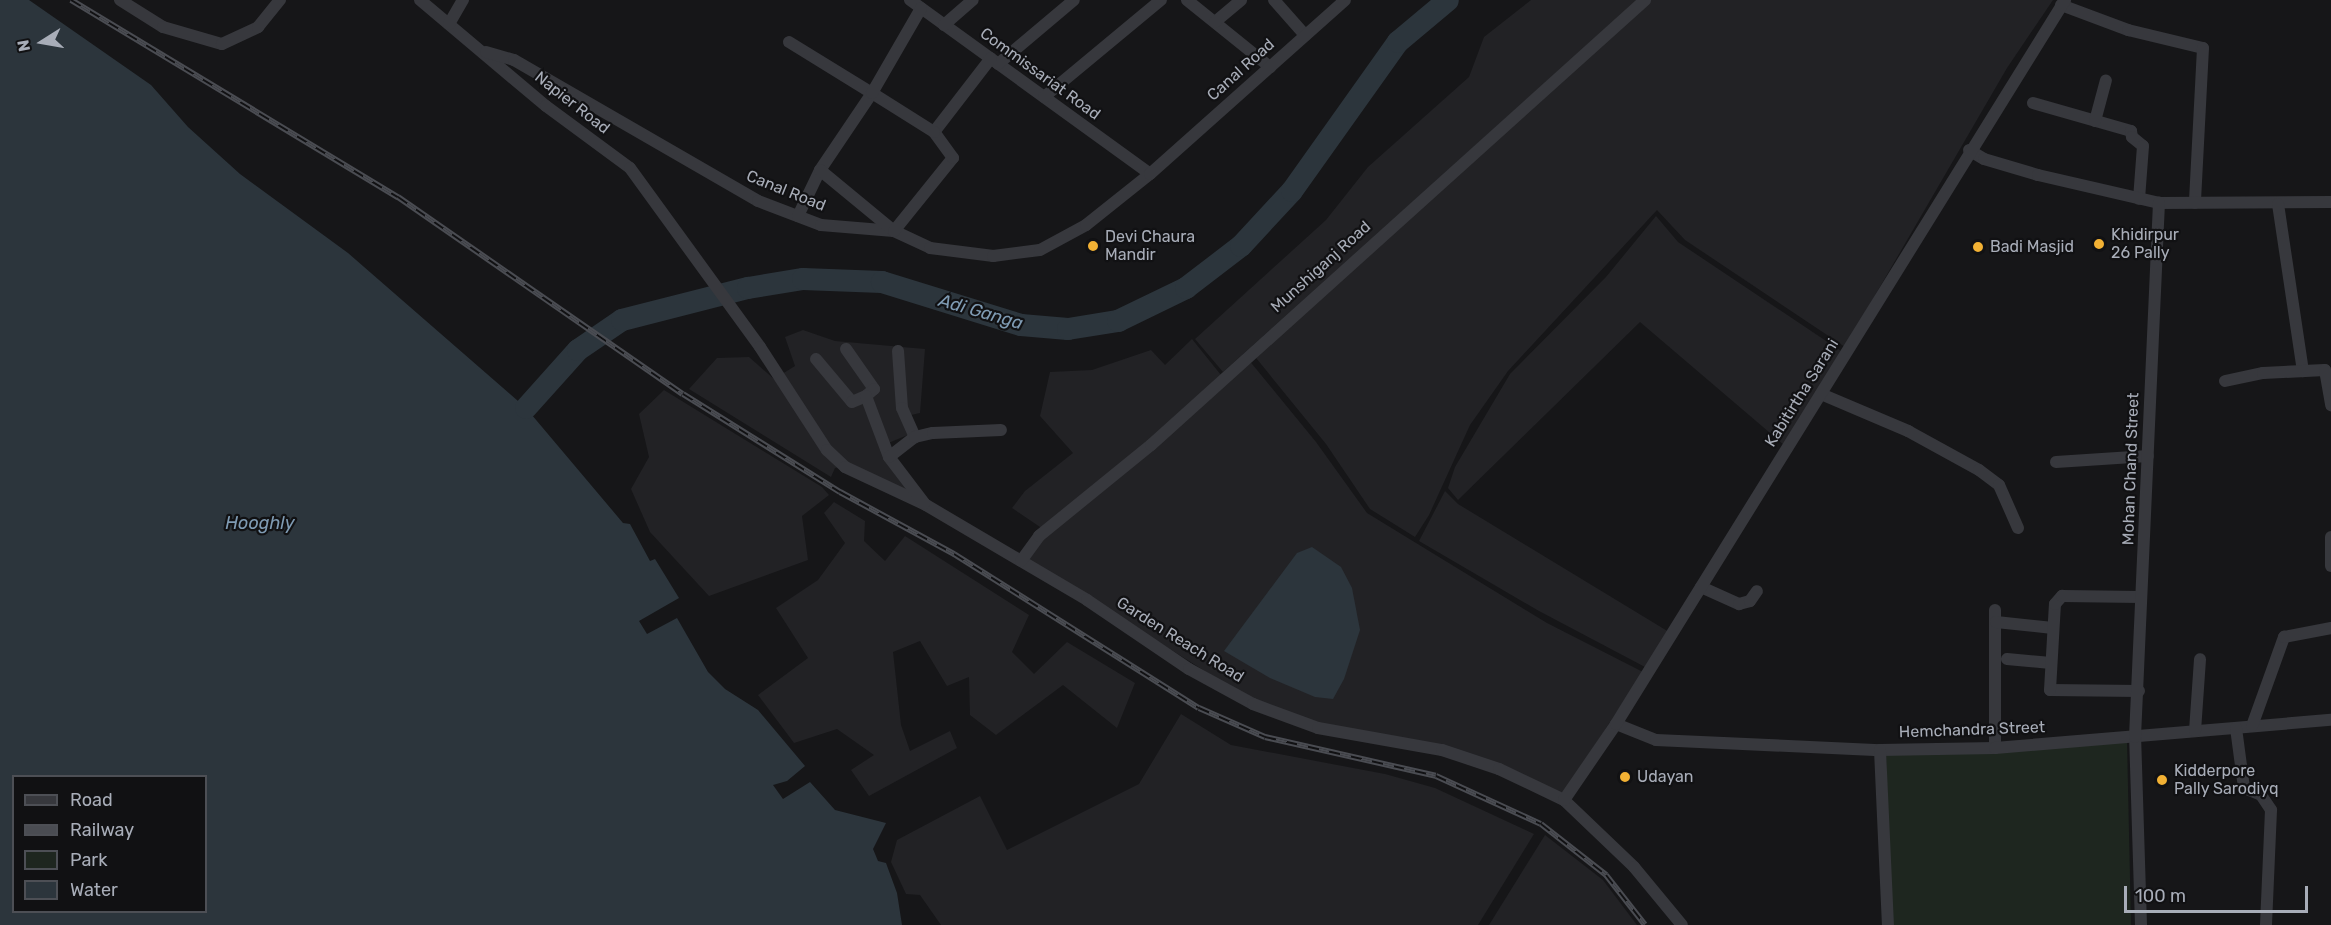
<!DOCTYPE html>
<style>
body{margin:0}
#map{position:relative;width:2331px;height:925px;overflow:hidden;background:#161618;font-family:Rubik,sans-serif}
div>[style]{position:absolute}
.built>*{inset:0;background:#222225}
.green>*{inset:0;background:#1e261f}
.water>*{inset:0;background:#2c353c}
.river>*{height:22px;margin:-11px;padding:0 11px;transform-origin:11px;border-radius:11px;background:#2c353c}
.minor>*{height:12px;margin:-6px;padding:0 6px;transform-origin:6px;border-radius:6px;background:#37383d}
.rail>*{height:6px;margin-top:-3px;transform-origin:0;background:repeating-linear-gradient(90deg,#111113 0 11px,#4a4c52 0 22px);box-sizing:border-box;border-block:2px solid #4a4c52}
.dots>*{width:16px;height:16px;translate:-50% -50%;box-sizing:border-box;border:3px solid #111113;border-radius:50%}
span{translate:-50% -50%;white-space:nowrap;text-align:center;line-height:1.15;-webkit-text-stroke:4.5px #111113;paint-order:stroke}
.street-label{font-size:16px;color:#a8adb8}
.poi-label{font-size:16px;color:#a8adb8}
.left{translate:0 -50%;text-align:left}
.water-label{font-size:18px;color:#7f9bb3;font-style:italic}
.legend{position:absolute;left:12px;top:775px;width:195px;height:138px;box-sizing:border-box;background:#111113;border:2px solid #4d4f55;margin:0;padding:8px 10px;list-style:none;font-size:18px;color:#a8adb8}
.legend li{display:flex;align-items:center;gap:12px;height:30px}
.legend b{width:30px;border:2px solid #4d4f55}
.north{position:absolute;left:12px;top:12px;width:60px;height:60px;-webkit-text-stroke:4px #111113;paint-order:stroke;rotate:259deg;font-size:16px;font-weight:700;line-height:24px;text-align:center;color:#a8adb8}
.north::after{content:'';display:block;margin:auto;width:21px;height:27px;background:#a8adb8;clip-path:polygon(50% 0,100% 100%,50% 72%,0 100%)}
.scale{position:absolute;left:2124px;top:886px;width:184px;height:27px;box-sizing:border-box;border:3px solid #a8adb8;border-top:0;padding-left:8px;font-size:18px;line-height:21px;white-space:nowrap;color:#a8adb8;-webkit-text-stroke:4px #111113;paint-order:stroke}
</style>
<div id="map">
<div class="built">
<div style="clip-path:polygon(1531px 0,1637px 0,1223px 372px,1195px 339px,1326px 220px,1368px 167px,1469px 77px,1484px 37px)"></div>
<div style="clip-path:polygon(1650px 0,2053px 0,2007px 68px,1845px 347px,1685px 240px,1657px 210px,1508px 371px,1470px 425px,1429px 515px,1415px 537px,1370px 509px,1326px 444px,1252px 353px)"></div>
<div style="clip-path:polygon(1656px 216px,1678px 242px,1844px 353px,1784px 445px,1640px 322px,1458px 500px,1448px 488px,1455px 467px,1510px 374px,1606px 277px)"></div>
<div style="clip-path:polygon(803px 330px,835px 341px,925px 349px,920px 413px,911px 415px,915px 432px,881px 446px,915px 496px,849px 464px,835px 468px,831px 477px,689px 389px,717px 358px,749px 357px,774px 379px,795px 366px,785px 337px)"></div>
<div style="clip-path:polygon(1192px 339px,1221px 375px,1102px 482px,1043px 529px,1012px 508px,1025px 491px,1073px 453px,1040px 416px,1050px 372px,1092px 370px,1151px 350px,1165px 365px)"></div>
<div style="clip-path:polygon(1248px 359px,1316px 442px,1367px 513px,1547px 623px,1643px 672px,1562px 795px,1449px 747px,1334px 727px,1254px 702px,1027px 559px,1041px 539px)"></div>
<div style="clip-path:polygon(664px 390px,822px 487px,829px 495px,802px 516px,808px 560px,709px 596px,650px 532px,631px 489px,649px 457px,639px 414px)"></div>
<div style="clip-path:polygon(1445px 491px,1458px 504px,1669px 632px,1645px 667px,1539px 611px,1419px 541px)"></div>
<div style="clip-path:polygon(834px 502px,865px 521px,864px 541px,885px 561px,905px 536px,1029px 615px,1012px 652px,1034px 674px,1067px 642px,1135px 683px,1117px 728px,1063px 685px,996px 735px,970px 715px,969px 677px,947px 686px,920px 641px,893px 652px,901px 725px,910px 751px,950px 731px,957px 748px,869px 796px,851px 770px,874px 755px,837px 729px,794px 743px,758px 695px,808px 658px,776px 608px,818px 580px,845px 543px,824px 513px)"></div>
<div style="clip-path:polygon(1181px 714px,1231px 745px,1385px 774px,1435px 788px,1534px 834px,1478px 925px,941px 925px,920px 895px,906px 894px,891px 862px,897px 840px,980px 796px,1007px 850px,1139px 784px)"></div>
<div style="clip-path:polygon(1545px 835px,1603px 880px,1637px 925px,1489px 925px)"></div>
</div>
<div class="green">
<div style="clip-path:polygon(2127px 741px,2131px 925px,1892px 925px,1886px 755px)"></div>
</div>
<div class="water">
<div style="clip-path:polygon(evenodd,0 0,29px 0,151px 85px,188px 127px,240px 174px,348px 253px,526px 408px,623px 523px,630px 524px,650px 561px,655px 559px,679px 598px,639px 621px,647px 634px,677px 618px,708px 672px,725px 689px,758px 710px,805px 766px,787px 781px,773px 785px,783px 799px,810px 782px,835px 810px,886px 823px,873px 849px,878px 861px,886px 863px,897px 893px,902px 925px,0 925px,0 0,206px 776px,206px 912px,14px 912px,14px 776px,206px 776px)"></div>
<div style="clip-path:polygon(1312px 547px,1341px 567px,1352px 588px,1360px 630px,1344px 679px,1333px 699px,1315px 697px,1270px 678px,1224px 651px,1297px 553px)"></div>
</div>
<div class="river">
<div style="left:526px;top:408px;width:78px;rotate:-48.1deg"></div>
<div style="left:578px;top:350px;width:53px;rotate:-34.3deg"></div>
<div style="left:622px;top:320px;width:130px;rotate:-14.3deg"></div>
<div style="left:748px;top:288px;width:56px;rotate:-9.3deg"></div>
<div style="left:803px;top:279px;width:79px;rotate:2.2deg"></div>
<div style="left:882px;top:282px;width:145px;rotate:17.2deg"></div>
<div style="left:1021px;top:325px;width:47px;rotate:4.9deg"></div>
<div style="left:1068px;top:329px;width:51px;rotate:-9.1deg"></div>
<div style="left:1118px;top:321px;width:76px;rotate:-25.9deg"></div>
<div style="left:1186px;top:288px;width:69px;rotate:-37.4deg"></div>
<div style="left:1241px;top:246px;width:75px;rotate:-47.2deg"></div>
<div style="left:1292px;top:191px;width:183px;rotate:-54.6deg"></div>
<div style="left:1398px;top:42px;width:65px;rotate:-40deg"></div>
</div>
<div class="minor">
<div style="left:120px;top:0;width:51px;rotate:32.1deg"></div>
<div style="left:163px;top:27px;width:61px;rotate:16.1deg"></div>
<div style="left:222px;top:44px;width:40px;rotate:-25deg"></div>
<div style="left:258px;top:27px;width:35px;rotate:-51deg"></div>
<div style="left:420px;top:0;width:165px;rotate:40.1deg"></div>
<div style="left:546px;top:106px;width:104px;rotate:36.4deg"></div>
<div style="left:630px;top:168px;width:221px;rotate:54deg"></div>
<div style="left:760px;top:347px;width:123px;rotate:57deg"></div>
<div style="left:827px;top:450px;width:25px;rotate:43deg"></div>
<div style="left:845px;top:467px;width:89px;rotate:25.1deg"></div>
<div style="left:926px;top:505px;width:187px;rotate:30.5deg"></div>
<div style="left:1087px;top:600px;width:123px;rotate:34.1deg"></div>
<div style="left:1189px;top:669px;width:73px;rotate:28.7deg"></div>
<div style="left:1253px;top:704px;width:69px;rotate:20.3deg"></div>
<div style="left:1318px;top:728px;width:126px;rotate:10.1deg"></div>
<div style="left:1442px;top:750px;width:60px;rotate:18.4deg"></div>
<div style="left:1499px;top:769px;width:72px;rotate:25.5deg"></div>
<div style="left:1564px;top:800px;width:97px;rotate:43.7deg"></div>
<div style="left:1634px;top:867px;width:75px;rotate:50.4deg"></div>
<div style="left:910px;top:0;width:296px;rotate:35.9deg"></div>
<div style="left:1187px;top:0;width:107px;rotate:38.9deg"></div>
<div style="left:1274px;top:0;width:47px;rotate:48.5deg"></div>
<div style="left:2061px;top:5px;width:72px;rotate:20.5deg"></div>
<div style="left:2128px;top:30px;width:77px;rotate:13.5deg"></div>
<div style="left:2203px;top:48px;width:155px;rotate:93deg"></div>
<div style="left:1215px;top:22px;width:34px;rotate:-40deg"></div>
<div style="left:449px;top:24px;width:28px;rotate:-60deg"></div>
<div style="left:944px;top:25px;width:38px;rotate:-41deg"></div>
<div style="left:789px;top:42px;width:97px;rotate:31.6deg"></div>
<div style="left:872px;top:93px;width:93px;rotate:124deg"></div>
<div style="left:486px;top:52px;width:29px;rotate:16deg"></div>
<div style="left:514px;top:60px;width:282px;rotate:30deg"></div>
<div style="left:758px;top:201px;width:67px;rotate:20.9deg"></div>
<div style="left:821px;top:225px;width:73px;rotate:4.7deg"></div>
<div style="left:894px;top:231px;width:40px;rotate:25deg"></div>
<div style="left:930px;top:248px;width:64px;rotate:7.2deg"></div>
<div style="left:993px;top:256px;width:47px;rotate:-7.3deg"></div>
<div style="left:1040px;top:250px;width:52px;rotate:-28.5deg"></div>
<div style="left:1086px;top:225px;width:82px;rotate:-38.6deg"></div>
<div style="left:1150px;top:174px;width:261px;rotate:-41.7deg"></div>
<div style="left:998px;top:64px;width:99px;rotate:-40.1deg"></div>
<div style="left:1044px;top:97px;width:152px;rotate:-39.7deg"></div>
<div style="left:2033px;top:103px;width:102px;rotate:15.9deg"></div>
<div style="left:2131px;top:131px;width:6px;rotate:81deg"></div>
<div style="left:2132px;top:137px;width:14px;rotate:39deg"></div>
<div style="left:2143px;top:146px;width:53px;rotate:94.3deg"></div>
<div style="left:2095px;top:121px;width:42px;rotate:-75deg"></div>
<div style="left:934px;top:132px;width:93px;rotate:-52.4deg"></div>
<div style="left:1969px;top:150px;width:17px;rotate:31deg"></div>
<div style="left:1984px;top:159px;width:56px;rotate:16.5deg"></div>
<div style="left:2038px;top:175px;width:124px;rotate:13deg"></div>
<div style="left:2159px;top:203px;width:172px;rotate:-0.3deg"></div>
<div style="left:2278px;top:204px;width:169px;rotate:81.5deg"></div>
<div style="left:798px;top:216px;width:51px;rotate:-64.4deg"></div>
<div style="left:820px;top:170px;width:96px;rotate:39.5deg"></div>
<div style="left:894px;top:231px;width:94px;rotate:-51.1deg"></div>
<div style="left:953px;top:158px;width:32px;rotate:-126deg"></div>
<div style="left:934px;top:132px;width:73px;rotate:-147.8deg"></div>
<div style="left:872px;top:93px;width:98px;rotate:-60deg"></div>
<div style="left:846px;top:349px;width:49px;rotate:55deg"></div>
<div style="left:874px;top:389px;width:11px;rotate:139deg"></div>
<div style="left:898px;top:351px;width:57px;rotate:86deg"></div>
<div style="left:902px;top:408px;width:32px;rotate:66deg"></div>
<div style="left:816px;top:359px;width:56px;rotate:50.1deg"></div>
<div style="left:852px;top:402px;width:15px;rotate:-23deg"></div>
<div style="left:866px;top:396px;width:65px;rotate:69.3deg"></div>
<div style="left:889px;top:457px;width:58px;rotate:52.7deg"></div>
<div style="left:2225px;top:381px;width:39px;rotate:-12deg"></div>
<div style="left:2263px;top:373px;width:62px;rotate:-2.8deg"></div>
<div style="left:2325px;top:370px;width:36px;rotate:80deg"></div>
<div style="left:1821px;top:394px;width:95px;rotate:23deg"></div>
<div style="left:1908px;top:431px;width:81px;rotate:28.8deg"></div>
<div style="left:1979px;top:470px;width:25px;rotate:37deg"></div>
<div style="left:1999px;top:485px;width:47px;rotate:66.2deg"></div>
<div style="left:889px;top:457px;width:33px;rotate:-38deg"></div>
<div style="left:915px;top:437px;width:18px;rotate:-13deg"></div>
<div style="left:933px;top:433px;width:68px;rotate:-2.5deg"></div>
<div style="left:2056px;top:462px;width:92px;rotate:-3.7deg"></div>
<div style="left:2331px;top:537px;width:29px;rotate:90deg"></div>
<div style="left:1021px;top:561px;width:31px;rotate:-54deg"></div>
<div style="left:1039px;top:536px;width:144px;rotate:-39.1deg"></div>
<div style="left:1151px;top:445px;width:665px;rotate:-42.01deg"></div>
<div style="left:1701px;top:587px;width:42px;rotate:24.1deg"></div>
<div style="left:1739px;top:604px;width:11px;rotate:-15deg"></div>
<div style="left:1750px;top:601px;width:12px;rotate:-55deg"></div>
<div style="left:1995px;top:610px;width:138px;rotate:90deg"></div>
<div style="left:1996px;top:622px;width:57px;rotate:6deg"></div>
<div style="left:2007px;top:659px;width:44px;rotate:5.2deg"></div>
<div style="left:2139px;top:691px;width:89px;rotate:-179.4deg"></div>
<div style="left:2050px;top:690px;width:86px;rotate:-86.7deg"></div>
<div style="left:2055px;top:604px;width:11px;rotate:-49deg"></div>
<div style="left:2062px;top:596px;width:79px;rotate:0.7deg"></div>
<div style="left:1616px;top:724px;width:43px;rotate:21.8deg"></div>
<div style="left:1656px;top:740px;width:224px;rotate:2.6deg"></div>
<div style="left:1880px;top:750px;width:115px;rotate:-1deg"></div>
<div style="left:1995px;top:748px;width:337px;rotate:-4.8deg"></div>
<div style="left:2252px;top:726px;width:95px;rotate:-70.2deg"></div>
<div style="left:2284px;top:637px;width:48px;rotate:-10.8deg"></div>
<div style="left:2236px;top:728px;width:61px;rotate:82.4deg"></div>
<div style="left:2244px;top:788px;width:18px;rotate:22deg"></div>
<div style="left:2261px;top:795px;width:18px;rotate:56deg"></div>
<div style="left:2271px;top:810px;width:115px;rotate:92.5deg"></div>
<div style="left:2195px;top:731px;width:72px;rotate:-86deg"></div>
<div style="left:1880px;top:750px;width:175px;rotate:87.4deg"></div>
<div style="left:1564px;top:800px;width:92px;rotate:-55.6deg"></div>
<div style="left:1616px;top:724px;width:852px;rotate:-58.19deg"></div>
<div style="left:2141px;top:925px;width:188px;rotate:-91.8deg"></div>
<div style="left:2135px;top:737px;width:535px;rotate:-87.43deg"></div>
</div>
<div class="rail">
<div style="left:71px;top:0;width:382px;rotate:31.1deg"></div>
<div style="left:398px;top:197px;width:346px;rotate:34.7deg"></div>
<div style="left:683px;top:394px;width:185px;rotate:32deg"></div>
<div style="left:840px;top:492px;width:130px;rotate:28.5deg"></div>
<div style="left:954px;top:554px;width:289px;rotate:32.2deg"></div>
<div style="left:1199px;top:708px;width:72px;rotate:23.7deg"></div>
<div style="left:1265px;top:737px;width:175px;rotate:12.8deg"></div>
<div style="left:1436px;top:776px;width:115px;rotate:24.6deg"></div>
<div style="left:1541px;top:824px;width:83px;rotate:38.1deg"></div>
<div style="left:1606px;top:875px;width:63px;rotate:52deg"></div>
</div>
<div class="dots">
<div style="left:2099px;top:244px;background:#f2b134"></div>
<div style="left:1093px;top:246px;background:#f2b134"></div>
<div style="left:1978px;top:247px;background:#f2b134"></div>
<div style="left:1625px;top:777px;background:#f2b134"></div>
<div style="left:2162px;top:780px;background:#f2b134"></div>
</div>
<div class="street-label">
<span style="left:1241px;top:70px;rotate:-42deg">Canal Road</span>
<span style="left:1040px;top:74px;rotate:36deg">Commissariat Road</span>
<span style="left:572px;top:103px;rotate:38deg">Napier Road</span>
<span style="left:786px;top:191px;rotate:22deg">Canal Road</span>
<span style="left:1321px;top:267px;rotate:-42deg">Munshiganj Road</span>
<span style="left:1802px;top:393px;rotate:-58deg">Kabitirtha Sarani</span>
<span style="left:2131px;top:469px;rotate:-88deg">Mohan Chand Street</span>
<span style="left:1180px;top:640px;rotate:32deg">Garden Reach Road</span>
<span style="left:1972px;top:730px;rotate:-2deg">Hemchandra Street</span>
</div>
<div class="poi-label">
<span class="left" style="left:2111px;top:244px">Khidirpur<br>26 Pally</span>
<span class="left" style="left:1105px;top:246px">Devi Chaura<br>Mandir</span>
<span class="left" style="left:1990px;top:247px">Badi Masjid</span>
<span class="left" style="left:2174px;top:780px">Kidderpore<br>Pally Sarodiyq</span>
<span class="left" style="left:1637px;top:777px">Udayan</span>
</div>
<div class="water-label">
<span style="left:981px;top:312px;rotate:16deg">Adi Ganga</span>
<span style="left:260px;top:523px">Hooghly</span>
</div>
<ul class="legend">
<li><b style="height:8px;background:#37383d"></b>Road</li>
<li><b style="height:8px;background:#4a4c52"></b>Railway</li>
<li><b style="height:16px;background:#1e261f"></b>Park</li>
<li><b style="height:16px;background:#2c353c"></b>Water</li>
</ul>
<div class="north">N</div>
<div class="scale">100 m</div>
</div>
